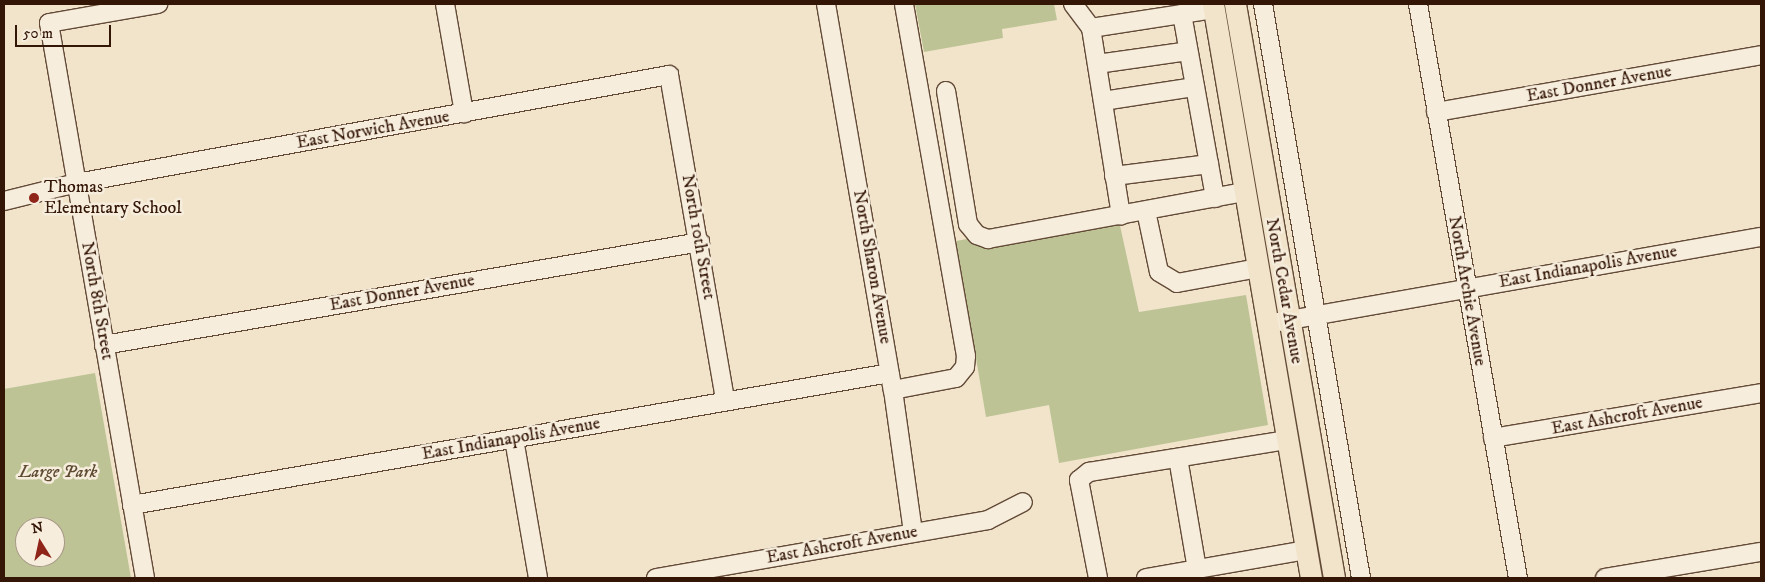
<!DOCTYPE html>
<style>
body{margin:0}
#map{position:relative;width:1765px;height:582px;overflow:hidden;background:#f1e4cb;font-family:"IM FELL DW Pica",serif}
div>[style]{position:absolute}
.green>*{inset:0;background:#bdc395}
.roads{filter:drop-shadow(1px 0 #634a37) drop-shadow(-1px 0 #634a37) drop-shadow(0 1px #634a37) drop-shadow(0 -1px #634a37)}
.minor>*{height:18px;margin:-9px;padding:0 9px;transform-origin:9px;border-radius:9px;background:#f6eddd}
.major>*{height:21px;margin:-10.5px;padding:0 10.5px;transform-origin:10.5px;border-radius:10.5px;background:#f1e4cb}
.dots>*{width:14px;height:14px;translate:-50% -50%;box-sizing:border-box;border:2px solid #f6eddd;border-radius:50%}
span{translate:-50% -50%;white-space:nowrap;text-align:center;line-height:1.15;-webkit-text-stroke:5px #f6eddd;paint-order:stroke}
.street-label{font-size:18px;color:#341606}
.poi-label{font-size:18px;color:#341606}
.left{translate:0 -50%;text-align:left}
.park-label{font-size:18px;color:#5d4a31;font-style:italic}
.frame{position:absolute;inset:0;border:5px solid #341606;pointer-events:none}
.north{position:absolute;left:15px;top:517px;width:50px;height:50px;box-sizing:border-box;background:#f6eddd;border:1px solid #a89787;border-radius:50%;rotate:350deg;font-size:14px;font-weight:700;line-height:20px;text-align:center;color:#341606}
.north::after{content:'';display:block;margin:auto;width:18px;height:22px;background:#8f2418;clip-path:polygon(50% 0,100% 100%,50% 72%,0 100%)}
.scale{position:absolute;left:15px;top:25px;width:96px;height:22px;box-sizing:border-box;border:2px solid #341606;border-top:0;padding-left:6px;font-size:15px;line-height:18px;white-space:nowrap;color:#341606;-webkit-text-stroke:4px #f6eddd;paint-order:stroke}
</style>
<div id="map">
<div class="green">
<div style="clip-path:polygon(915px 4px,1054px 4px,1057px 20px,1002px 29px,1003px 38px,924px 52px)"></div>
<div style="clip-path:polygon(1117px 212px,1139px 312px,1246px 295px,1268px 425px,1059px 463px,1049px 405px,986px 417px,956px 241px)"></div>
<div style="clip-path:polygon(evenodd,95px 373px,131px 578px,4px 578px,4px 389px,95px 373px,25px 527px,55px 527px,55px 557px,25px 557px,25px 527px)"></div>
</div>
<div class="roads">
<div class="minor">
<div style="left:445px;top:4px;width:111px;rotate:80.1deg"></div>
<div style="left:826px;top:4px;width:392px;rotate:80.2deg"></div>
<div style="left:893px;top:390px;width:143px;rotate:82deg"></div>
<div style="left:1073px;top:4px;width:30px;rotate:53deg"></div>
<div style="left:1091px;top:28px;width:190px;rotate:80.9deg"></div>
<div style="left:1263px;top:4px;width:582px;rotate:80.31deg"></div>
<div style="left:1418px;top:4px;width:583px;rotate:80.12deg"></div>
<div style="left:1182px;top:14px;width:187px;rotate:79.8deg"></div>
<div style="left:1091px;top:28px;width:124px;rotate:-8.8deg"></div>
<div style="left:1097px;top:64px;width:92px;rotate:-8.1deg"></div>
<div style="left:946px;top:91px;width:135px;rotate:80.6deg"></div>
<div style="left:968px;top:224px;width:14px;rotate:51deg"></div>
<div style="left:977px;top:235px;width:12px;rotate:20deg"></div>
<div style="left:988px;top:239px;width:261px;rotate:-10.4deg"></div>
<div style="left:1103px;top:101px;width:93px;rotate:-8.7deg"></div>
<div style="left:1436px;top:112px;width:330px;rotate:-9.9deg"></div>
<div style="left:1114px;top:176px;width:96px;rotate:-7.2deg"></div>
<div style="left:4px;top:201px;width:75px;rotate:-13.9deg"></div>
<div style="left:77px;top:183px;width:602px;rotate:-10.34deg"></div>
<div style="left:669px;top:75px;width:330px;rotate:80.2deg"></div>
<div style="left:1146px;top:211px;width:62px;rotate:78deg"></div>
<div style="left:1159px;top:272px;width:21px;rotate:31deg"></div>
<div style="left:1177px;top:283px;width:82px;rotate:-10.5deg"></div>
<div style="left:1278px;top:322px;width:490px;rotate:-10deg"></div>
<div style="left:104px;top:345px;width:605px;rotate:-9.8deg"></div>
<div style="left:893px;top:390px;width:64px;rotate:-10.8deg"></div>
<div style="left:956px;top:378px;width:14px;rotate:-51deg"></div>
<div style="left:965px;top:367px;width:11px;rotate:-85deg"></div>
<div style="left:966px;top:356px;width:357px;rotate:-100deg"></div>
<div style="left:1493px;top:438px;width:272px;rotate:-9.5deg"></div>
<div style="left:514px;top:439px;width:141px;rotate:80.2deg"></div>
<div style="left:1178px;top:458px;width:113px;rotate:80.3deg"></div>
<div style="left:132px;top:505px;width:769px;rotate:-9.88deg"></div>
<div style="left:145px;top:578px;width:563px;rotate:-99.81deg"></div>
<div style="left:49px;top:23px;width:111px;rotate:-9.9deg"></div>
<div style="left:656px;top:578px;width:337px;rotate:-9.9deg"></div>
<div style="left:988px;top:520px;width:39px;rotate:-27deg"></div>
<div style="left:1098px;top:578px;width:100px;rotate:-101deg"></div>
<div style="left:1079px;top:480px;width:13px;rotate:-39deg"></div>
<div style="left:1089px;top:472px;width:201px;rotate:-9.2deg"></div>
<div style="left:1146px;top:578px;width:162px;rotate:-9.9deg"></div>
<div style="left:1605px;top:578px;width:158px;rotate:-9.5deg"></div>
</div>
<div class="major">
<div style="left:1213px;top:4px;width:582px;rotate:80.31deg"></div>
<div style="left:1235px;top:4px;width:582px;rotate:80.21deg"></div>
</div>
</div>
<div class="dots">
<div style="left:34px;top:198px;background:#8f2418"></div>
</div>
<div class="street-label">
<span style="left:1599px;top:84px;rotate:-10deg">East Donner Avenue</span>
<span style="left:373px;top:130px;rotate:-10deg">East Norwich Avenue</span>
<span style="left:698px;top:237px;rotate:80deg">North 10th Street</span>
<span style="left:872px;top:267px;rotate:80deg">North Sharon Avenue</span>
<span style="left:1588px;top:267px;rotate:-10deg">East Indianapolis Avenue</span>
<span style="left:1284px;top:291px;rotate:80deg">North Cedar Avenue</span>
<span style="left:1467px;top:291px;rotate:80deg">North Archie Avenue</span>
<span style="left:402px;top:293px;rotate:-10deg">East Donner Avenue</span>
<span style="left:97px;top:301px;rotate:80deg">North 8th Street</span>
<span style="left:1627px;top:416px;rotate:-10deg">East Ashcroft Avenue</span>
<span style="left:511px;top:439px;rotate:-10deg">East Indianapolis Avenue</span>
<span style="left:842px;top:545px;rotate:-10deg">East Ashcroft Avenue</span>
</div>
<div class="poi-label">
<span class="left" style="left:44px;top:198px">Thomas<br>Elementary School</span>
</div>
<div class="park-label">
<span style="left:58px;top:472px">Large Park</span>
</div>
<div class="frame"></div>
<div class="north">N</div>
<div class="scale">50 m</div>
</div>
